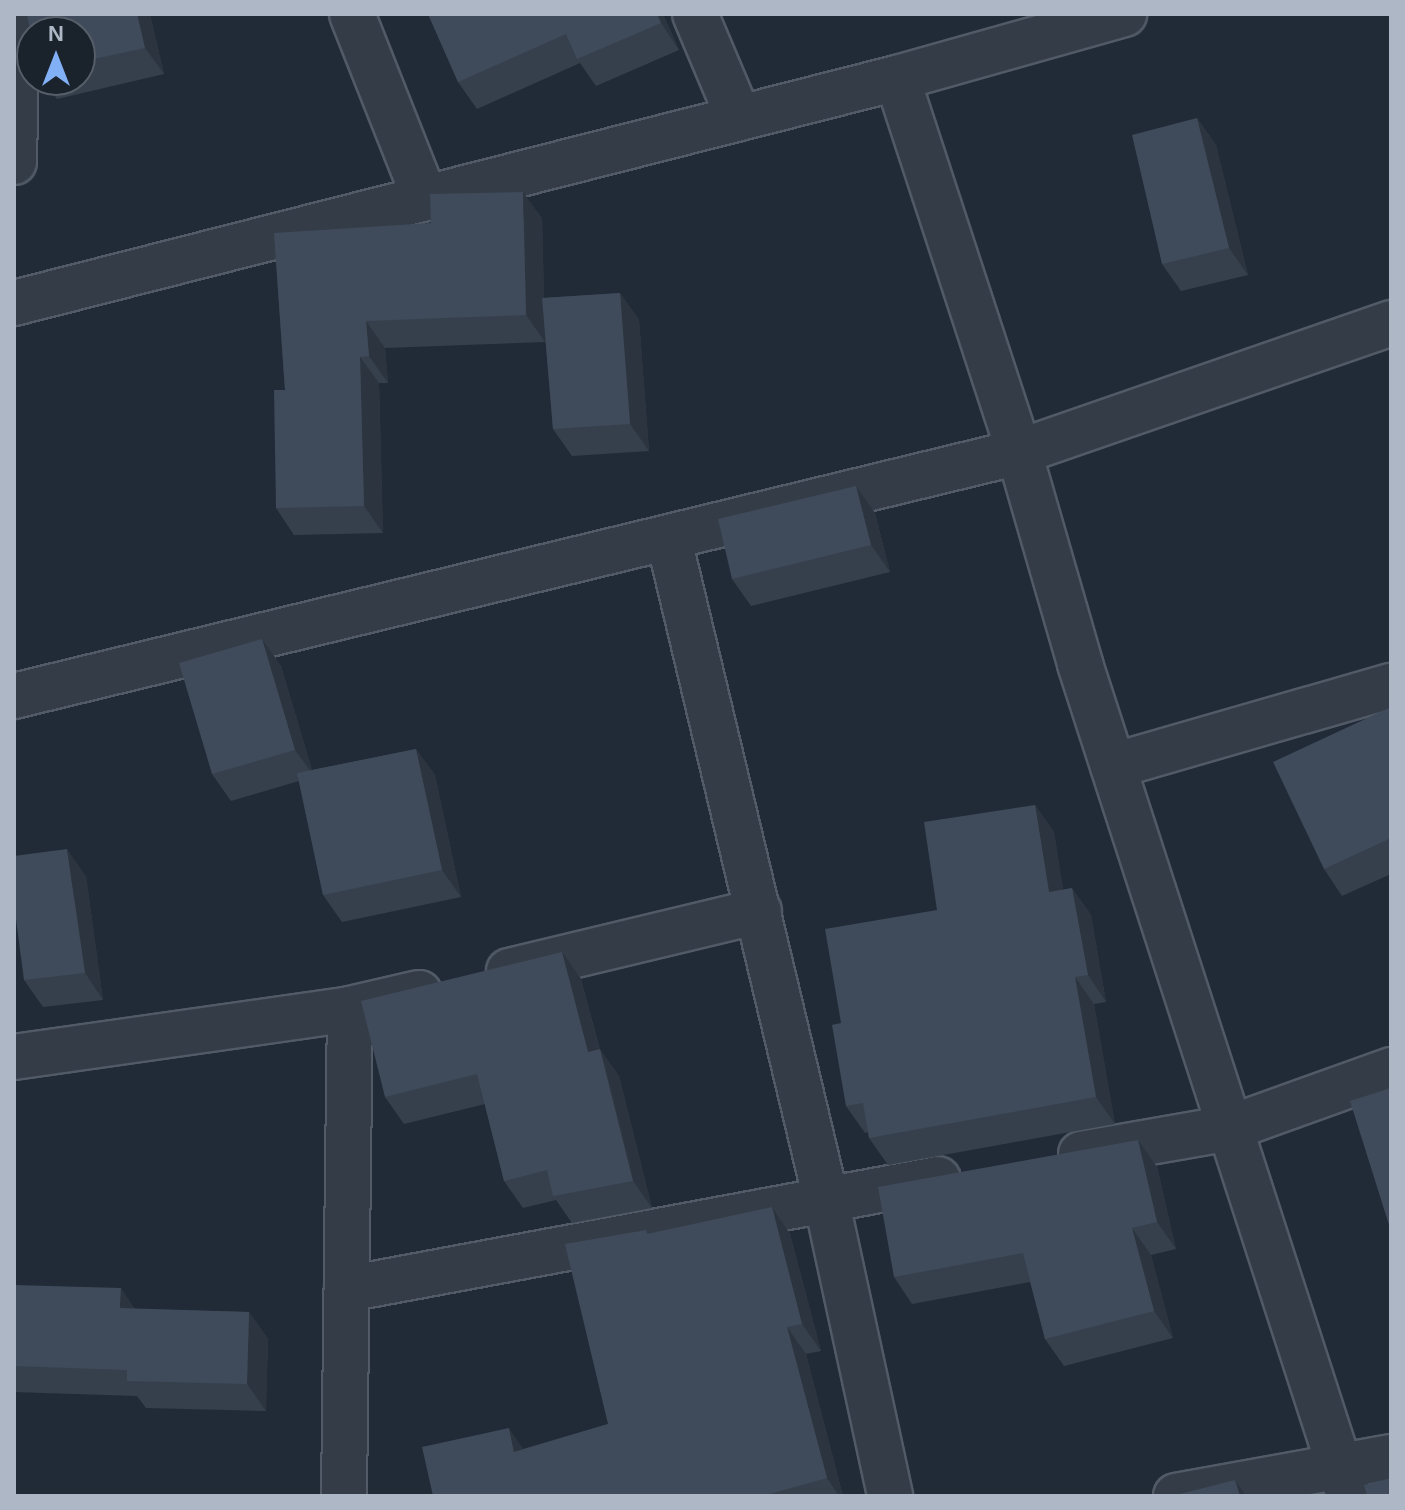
<!DOCTYPE html>
<style>
body{margin:0}
#map{position:relative;width:1405px;height:1510px;overflow:hidden;background:#212b37;font-family:Arial,sans-serif}
div>[style]{position:absolute}
.roads{filter:drop-shadow(2px 0 #515a66) drop-shadow(-2px 0 #515a66) drop-shadow(0 2px #515a66) drop-shadow(0 -2px #515a66)}
.street>*{height:44px;margin:-22px;padding:0 22px;transform-origin:22px;border-radius:22px;background:#343c48}
.wall>*{inset:0;background:#36404d}
.shaded-wall>*{inset:0;background:#2c343f}
.building>*{inset:0;background:#3f4b5a}
span{translate:-50% -50%;white-space:nowrap;text-align:center;line-height:1.15;-webkit-text-stroke:6px #1a222c;paint-order:stroke}
.frame{position:absolute;inset:0;border:16px solid #aeb7c5;pointer-events:none}
.north{position:absolute;left:16px;top:16px;width:80px;height:80px;box-sizing:border-box;background:#1a222c;border:2px solid #555e69;border-radius:50%;rotate:0deg;font-size:22px;font-weight:700;line-height:32px;text-align:center;color:#aeb7c5}
.north::after{content:'';display:block;margin:auto;width:28px;height:36px;background:#82b0f6;clip-path:polygon(50% 0,100% 100%,50% 72%,0 100%)}
</style>
<div id="map">
<div class="roads">
<div class="street">
<div style="left:352px;top:14px;width:198px;rotate:68.4deg"></div>
<div style="left:695px;top:14px;width:113px;rotate:67.1deg"></div>
<div style="left:897px;top:78px;width:393px;rotate:71.9deg"></div>
<div style="left:1019px;top:452px;width:221px;rotate:73.9deg"></div>
<div style="left:1080px;top:664px;width:874px;rotate:72.08deg"></div>
<div style="left:14px;top:162px;width:148px;rotate:-88.8deg"></div>
<div style="left:14px;top:303px;width:911px;rotate:-14.3deg"></div>
<div style="left:897px;top:78px;width:236px;rotate:-15.7deg"></div>
<div style="left:669px;top:540px;width:677px;rotate:76.6deg"></div>
<div style="left:826px;top:1199px;width:304px;rotate:77.8deg"></div>
<div style="left:14px;top:696px;width:1034px;rotate:-13.65deg"></div>
<div style="left:1019px;top:452px;width:394px;rotate:-19.1deg"></div>
<div style="left:1113px;top:766px;width:289px;rotate:-16.1deg"></div>
<div style="left:509px;top:971px;width:257px;rotate:-13.5deg"></div>
<div style="left:14px;top:1057px;width:339px;rotate:-8.1deg"></div>
<div style="left:350px;top:1009px;width:71px;rotate:-13.1deg"></div>
<div style="left:1081px;top:1154px;width:151px;rotate:-9.9deg"></div>
<div style="left:1230px;top:1128px;width:171px;rotate:-19.8deg"></div>
<div style="left:347px;top:1289px;width:601px;rotate:-10.54deg"></div>
<div style="left:344px;top:1496px;width:487px;rotate:-89.3deg"></div>
<div style="left:1176px;top:1496px;width:219px;rotate:-10.3deg"></div>
</div>
</div>
<div class="wall">
<div style="clip-path:polygon(27px 14px,150px 14px,164px 74px,57px 99px,44px 80px,80px 80px,80px 32px)"></div>
<div style="clip-path:polygon(428px 14px,663px 14px,679px 50px,596px 86px,580px 63px,477px 109px,458px 82px)"></div>
<div style="clip-path:polygon(1197px 118px,1216px 145px,1248px 275px,1181px 291px,1162px 264px)"></div>
<div style="clip-path:polygon(542px 218px,544px 298px,620px 293px,639px 320px,649px 451px,572px 456px,553px 429px,544px 323px,545px 342px,385px 348px,388px 383px,379px 383px,383px 533px,294px 535px,276px 508px,285px 390px,274px 233px)"></div>
<div style="clip-path:polygon(875px 513px,890px 572px,751px 606px,732px 579px)"></div>
<div style="clip-path:polygon(262px 639px,281px 666px,312px 770px,416px 749px,435px 775px,461px 897px,342px 922px,323px 895px,299px 781px,231px 801px,212px 774px)"></div>
<div style="clip-path:polygon(1391px 707px,1391px 874px,1342px 896px,1324px 869px)"></div>
<div style="clip-path:polygon(1035px 805px,1054px 832px,1063px 890px,1072px 888px,1091px 915px,1106px 1002px,1094px 1004px,1115px 1124px,888px 1165px,869px 1138px,868px 1132px,865px 1133px,846px 1106px,841px 1023px)"></div>
<div style="clip-path:polygon(86px 876px,103px 1000px,43px 1007px,24px 980px)"></div>
<div style="clip-path:polygon(562px 952px,581px 979px,600px 1050px,619px 1076px,652px 1208px,572px 1223px,556px 1200px,523px 1208px,504px 1181px,485px 1104px,404px 1124px,385px 1097px)"></div>
<div style="clip-path:polygon(1138px 1140px,1157px 1167px,1176px 1249px,1151px 1255px,1173px 1338px,1064px 1366px,1045px 1339px,1030px 1282px,912px 1304px,894px 1277px)"></div>
<div style="clip-path:polygon(772px 1207px,790px 1234px,821px 1351px,806px 1354px,843px 1496px,433px 1496px,523px 1449px,608px 1424px,646px 1230px,649px 1234px)"></div>
<div style="clip-path:polygon(14px 1285px,135px 1309px,249px 1312px,268px 1339px,266px 1411px,146px 1408px,137px 1396px,14px 1392px)"></div>
</div>
<div class="shaded-wall">
<div style="clip-path:polygon(137px 14px,150px 14px,164px 74px,145px 48px)"></div>
<div style="clip-path:polygon(657px 14px,663px 14px,679px 50px,661px 23px)"></div>
<div style="clip-path:polygon(1197px 118px,1216px 145px,1248px 275px,1229px 248px)"></div>
<div style="clip-path:polygon(523px 192px,542px 218px,545px 342px,526px 315px)"></div>
<div style="clip-path:polygon(620px 293px,639px 320px,649px 451px,630px 424px)"></div>
<div style="clip-path:polygon(366px 321px,385px 348px,388px 383px,369px 356px)"></div>
<div style="clip-path:polygon(360px 357px,379px 383px,383px 533px,364px 506px)"></div>
<div style="clip-path:polygon(856px 486px,875px 513px,890px 572px,871px 545px)"></div>
<div style="clip-path:polygon(262px 639px,281px 666px,314px 776px,295px 750px)"></div>
<div style="clip-path:polygon(416px 749px,435px 775px,461px 897px,442px 870px)"></div>
<div style="clip-path:polygon(1035px 805px,1054px 832px,1068px 919px,1049px 892px)"></div>
<div style="clip-path:polygon(67px 849px,86px 876px,103px 1000px,85px 973px)"></div>
<div style="clip-path:polygon(1072px 888px,1091px 915px,1106px 1002px,1088px 975px)"></div>
<div style="clip-path:polygon(562px 952px,581px 979px,607px 1079px,588px 1052px)"></div>
<div style="clip-path:polygon(1075px 977px,1094px 1004px,1115px 1124px,1096px 1097px)"></div>
<div style="clip-path:polygon(600px 1049px,619px 1076px,652px 1208px,633px 1181px)"></div>
<div style="clip-path:polygon(1138px 1140px,1157px 1167px,1176px 1249px,1157px 1222px)"></div>
<div style="clip-path:polygon(772px 1207px,790px 1234px,821px 1351px,802px 1324px)"></div>
<div style="clip-path:polygon(1132px 1228px,1151px 1255px,1173px 1338px,1154px 1311px)"></div>
<div style="clip-path:polygon(121px 1288px,139px 1315px,120px 1308px)"></div>
<div style="clip-path:polygon(249px 1312px,268px 1339px,266px 1411px,247px 1384px)"></div>
<div style="clip-path:polygon(787px 1327px,806px 1354px,843px 1496px,839px 1496px,827px 1478px)"></div>
<div style="clip-path:polygon(509px 1428px,527px 1455px,514px 1452px)"></div>
<div style="clip-path:polygon(1235px 1480px,1246px 1496px,1240px 1496px)"></div>
</div>
<div class="building">
<div style="clip-path:polygon(27px 14px,137px 14px,145px 48px,80px 62px,80px 32px,32px 32px,32px 40px)"></div>
<div style="clip-path:polygon(428px 14px,657px 14px,661px 23px,577px 59px,566px 34px,458px 82px)"></div>
<div style="clip-path:polygon(1197px 118px,1229px 248px,1162px 264px,1132px 135px)"></div>
<div style="clip-path:polygon(523px 192px,526px 315px,366px 321px,369px 356px,360px 357px,364px 506px,276px 508px,274px 390px,285px 390px,274px 233px,431px 223px,430px 194px)"></div>
<div style="clip-path:polygon(620px 293px,630px 424px,553px 429px,542px 298px)"></div>
<div style="clip-path:polygon(856px 486px,871px 545px,732px 579px,718px 519px)"></div>
<div style="clip-path:polygon(262px 639px,295px 750px,212px 774px,179px 663px)"></div>
<div style="clip-path:polygon(1391px 707px,1391px 838px,1324px 869px,1273px 762px)"></div>
<div style="clip-path:polygon(416px 749px,442px 870px,323px 895px,297px 773px)"></div>
<div style="clip-path:polygon(1035px 805px,1049px 892px,1072px 888px,1088px 975px,1075px 977px,1096px 1097px,869px 1138px,863px 1103px,846px 1106px,832px 1025px,841px 1023px,825px 929px,937px 910px,924px 822px)"></div>
<div style="clip-path:polygon(67px 849px,85px 973px,24px 980px,14px 904px,14px 856px)"></div>
<div style="clip-path:polygon(562px 952px,588px 1052px,600px 1049px,633px 1181px,553px 1196px,547px 1170px,504px 1181px,477px 1074px,385px 1097px,361px 1001px)"></div>
<div style="clip-path:polygon(1391px 1088px,1391px 1227px,1390px 1228px,1350px 1101px)"></div>
<div style="clip-path:polygon(1138px 1140px,1157px 1222px,1132px 1228px,1154px 1311px,1045px 1339px,1023px 1253px,894px 1277px,878px 1187px)"></div>
<div style="clip-path:polygon(772px 1207px,802px 1324px,787px 1327px,827px 1478px,762px 1496px,433px 1496px,422px 1447px,509px 1428px,514px 1452px,608px 1424px,565px 1244px,646px 1230px,647px 1234px)"></div>
<div style="clip-path:polygon(14px 1285px,121px 1288px,120px 1308px,249px 1312px,247px 1384px,127px 1381px,127px 1370px,14px 1366px)"></div>
<div style="clip-path:polygon(1391px 1478px,1391px 1496px,1367px 1496px,1364px 1485px)"></div>
<div style="clip-path:polygon(1235px 1480px,1240px 1496px,1172px 1496px)"></div>
</div>
<div class="frame"></div>
<div class="north">N</div>
</div>
